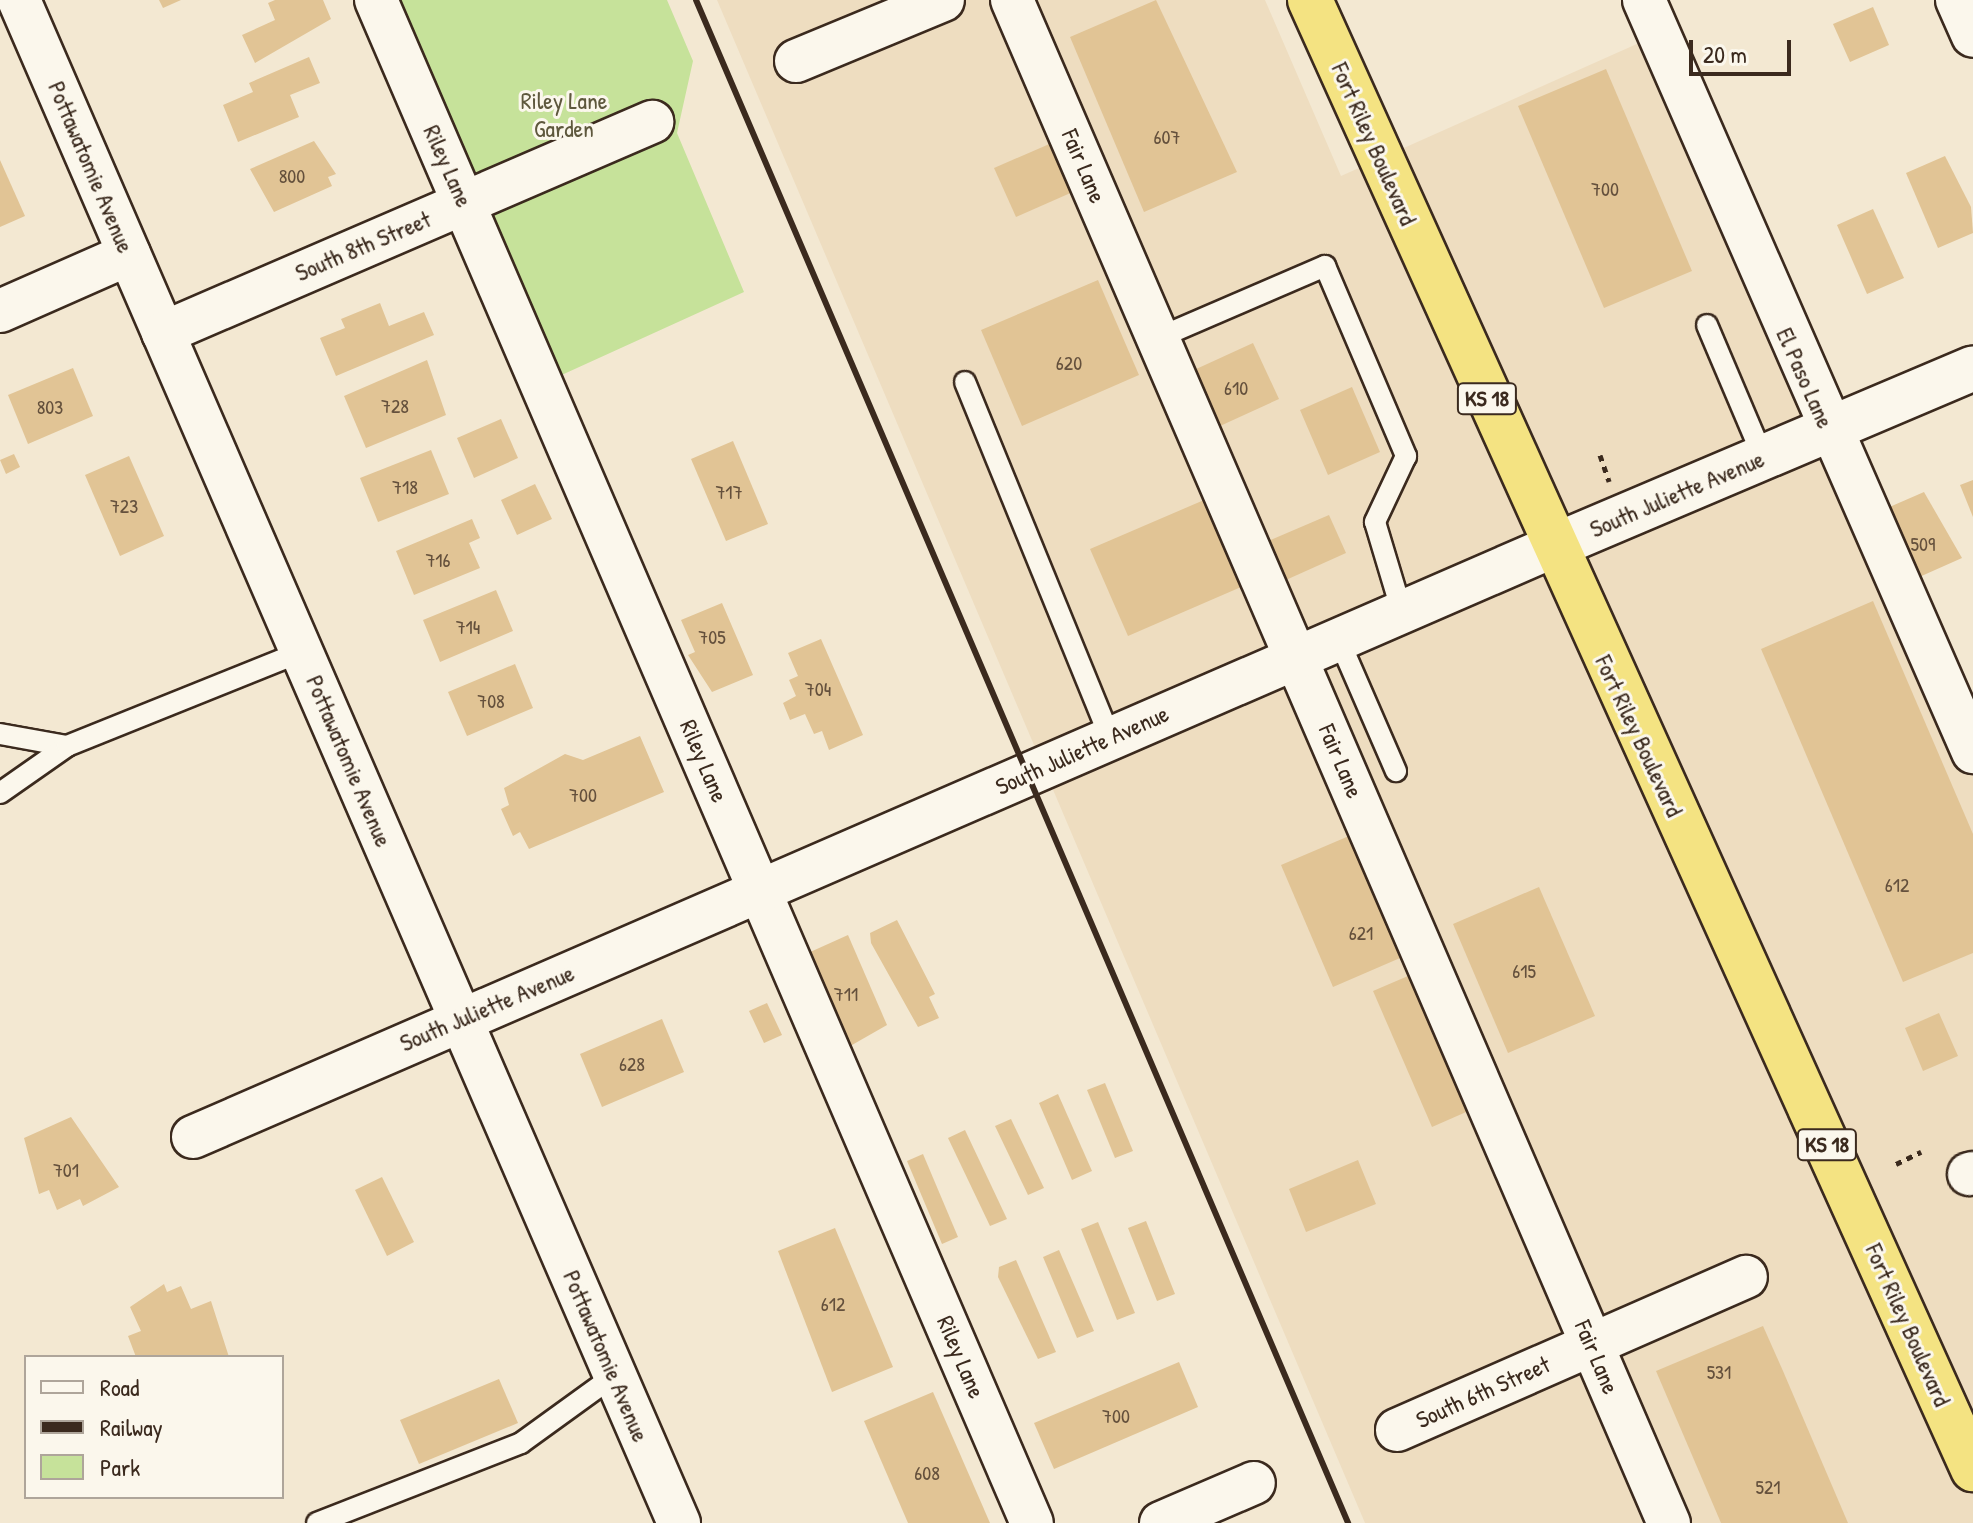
<!DOCTYPE html>
<style>
body{margin:0}
#map{position:relative;width:1973px;height:1523px;overflow:hidden;background:#f3e8d2;font-family:"Patrick Hand",sans-serif}
div>[style]{position:absolute}
.built>*{inset:0;background:#eeddc0}
.green>*{inset:0;background:#c6e29a}
.building>*{inset:0;background:#e1c495}
.path>*{height:5px;margin-top:-2.5px;transform-origin:0;background:repeating-linear-gradient(90deg,#3b2a1e 0 6px,transparent 0 12px)}
.roads{filter:drop-shadow(2px 0 #3b2a1e) drop-shadow(-2px 0 #3b2a1e) drop-shadow(0 2px #3b2a1e) drop-shadow(0 -2px #3b2a1e)}
.service>*{height:20px;margin:-10px;padding:0 10px;transform-origin:10px;border-radius:10px;background:#fbf7ec}
.minor>*{height:42px;margin:-21px;padding:0 21px;transform-origin:21px;border-radius:21px;background:#fbf7ec}
.tertiary>*{height:44px;margin:-22px;padding:0 22px;transform-origin:22px;border-radius:22px;background:#fbf7ec}
.trunk>*{height:44px;margin:-22px;padding:0 22px;transform-origin:22px;border-radius:22px;background:#f4e382}
.rail>*{height:6px;margin:-3px;padding:0 3px;transform-origin:3px;border-radius:3px;background:#3b2a1e}
span{translate:-50% -50%;white-space:nowrap;text-align:center;line-height:1.15;-webkit-text-stroke:6px #fbf7ec;paint-order:stroke}
.number-label{font-size:20px;color:#64503c}
.number-label span{-webkit-text-stroke-width:0}
.shield-label span{padding:2px 6px;background:#fbf7ec;border:2px solid;border-radius:6px;-webkit-text-stroke-width:0}
.shield-label{font-size:22px;color:#3b2a1e;font-weight:700}
.park-label{font-size:24px;color:#5e583d}
.street-label{font-size:24px;color:#3b2a1e}
.legend{position:absolute;left:24px;top:1355px;width:260px;height:144px;box-sizing:border-box;background:#fbf7ec;border:2px solid #aea59a;margin:0;padding:10px 14px;list-style:none;font-size:24px;color:#3b2a1e}
.legend li{display:flex;align-items:center;gap:16px;height:40px}
.legend b{width:40px;border:2px solid #aea59a}
.scale{position:absolute;left:1689px;top:40px;width:102px;height:36px;box-sizing:border-box;border:4px solid #3b2a1e;border-top:0;padding-left:10px;font-size:24px;line-height:28px;white-space:nowrap;color:#3b2a1e;-webkit-text-stroke:6px #fbf7ec;paint-order:stroke}
</style>
<div id="map">
<div class="built">
<div style="clip-path:polygon(717px 0,1265px 0,1341px 176px,1648px 39px,1973px 762px,1973px 1523px,1365px 1523px)"></div>
</div>
<div class="green">
<div style="clip-path:polygon(390px 0,667px 0,693px 61px,677px 133px,744px 292px,555px 378px)"></div>
</div>
<div class="building">
<div style="clip-path:polygon(159px 0,181px 0,163px 8px)"></div>
<div style="clip-path:polygon(275px 0,323px 0,331px 19px,255px 63px,242px 35px,275px 20px,268px 3px)"></div>
<div style="clip-path:polygon(1156px 0,1237px 172px,1144px 212px,1070px 37px)"></div>
<div style="clip-path:polygon(1873px 7px,1889px 45px,1850px 62px,1833px 24px)"></div>
<div style="clip-path:polygon(309px 57px,320px 83px,290px 95px,299px 117px,238px 142px,223px 105px,253px 92px,249px 83px)"></div>
<div style="clip-path:polygon(1606px 69px,1692px 271px,1604px 308px,1518px 106px)"></div>
<div style="clip-path:polygon(314px 141px,336px 174px,328px 177px,332px 186px,274px 212px,250px 169px)"></div>
<div style="clip-path:polygon(1054px 142px,1075px 191px,1016px 217px,994px 168px)"></div>
<div style="clip-path:polygon(1945px 156px,1971px 207px,1973px 233px,1938px 248px,1906px 173px)"></div>
<div style="clip-path:polygon(0 160px,25px 216px,0 227px)"></div>
<div style="clip-path:polygon(1873px 209px,1904px 278px,1867px 294px,1837px 225px)"></div>
<div style="clip-path:polygon(1098px 280px,1139px 375px,1022px 426px,981px 330px)"></div>
<div style="clip-path:polygon(380px 303px,389px 326px,424px 312px,434px 335px,336px 376px,320px 338px,345px 328px,341px 319px)"></div>
<div style="clip-path:polygon(1253px 343px,1279px 399px,1220px 426px,1194px 370px)"></div>
<div style="clip-path:polygon(427px 360px,446px 415px,366px 448px,344px 396px)"></div>
<div style="clip-path:polygon(73px 368px,93px 416px,28px 444px,8px 395px)"></div>
<div style="clip-path:polygon(1352px 387px,1380px 452px,1328px 475px,1300px 410px)"></div>
<div style="clip-path:polygon(501px 419px,518px 458px,474px 478px,457px 438px)"></div>
<div style="clip-path:polygon(733px 441px,768px 524px,726px 541px,691px 459px)"></div>
<div style="clip-path:polygon(431px 450px,449px 494px,378px 522px,360px 478px)"></div>
<div style="clip-path:polygon(14px 454px,20px 467px,6px 474px,0 460px)"></div>
<div style="clip-path:polygon(129px 456px,164px 536px,120px 556px,85px 475px)"></div>
<div style="clip-path:polygon(1973px 480px,1973px 517px,1960px 485px)"></div>
<div style="clip-path:polygon(535px 484px,552px 519px,517px 535px,501px 500px)"></div>
<div style="clip-path:polygon(1924px 492px,1962px 558px,1908px 582px,1878px 512px)"></div>
<div style="clip-path:polygon(1211px 497px,1248px 584px,1128px 636px,1090px 549px)"></div>
<div style="clip-path:polygon(1329px 515px,1346px 553px,1277px 584px,1259px 545px)"></div>
<div style="clip-path:polygon(472px 519px,480px 538px,469px 543px,480px 568px,414px 595px,396px 551px)"></div>
<div style="clip-path:polygon(496px 590px,513px 631px,440px 662px,423px 620px)"></div>
<div style="clip-path:polygon(1873px 601px,1973px 834px,1973px 953px,1903px 982px,1761px 649px)"></div>
<div style="clip-path:polygon(722px 603px,753px 675px,712px 692px,688px 655px,695px 652px,681px 620px)"></div>
<div style="clip-path:polygon(821px 639px,863px 735px,829px 750px,822px 731px,814px 734px,805px 714px,790px 720px,783px 703px,796px 696px,789px 680px,798px 676px,788px 653px)"></div>
<div style="clip-path:polygon(515px 664px,533px 708px,467px 736px,448px 692px)"></div>
<div style="clip-path:polygon(640px 736px,664px 792px,529px 849px,520px 832px,513px 836px,501px 809px,509px 805px,504px 788px,565px 754px,583px 760px)"></div>
<div style="clip-path:polygon(1356px 833px,1407px 955px,1333px 987px,1281px 865px)"></div>
<div style="clip-path:polygon(1539px 887px,1595px 1016px,1508px 1053px,1453px 924px)"></div>
<div style="clip-path:polygon(897px 920px,935px 994px,929px 997px,939px 1018px,918px 1027px,871px 943px,870px 933px)"></div>
<div style="clip-path:polygon(848px 935px,887px 1025px,845px 1049px,808px 953px)"></div>
<div style="clip-path:polygon(1415px 973px,1473px 1109px,1432px 1127px,1373px 991px)"></div>
<div style="clip-path:polygon(767px 1003px,782px 1035px,764px 1043px,749px 1011px)"></div>
<div style="clip-path:polygon(1939px 1013px,1958px 1056px,1923px 1071px,1905px 1028px)"></div>
<div style="clip-path:polygon(662px 1019px,684px 1072px,602px 1107px,580px 1054px)"></div>
<div style="clip-path:polygon(1105px 1083px,1133px 1151px,1115px 1158px,1087px 1090px)"></div>
<div style="clip-path:polygon(1058px 1094px,1092px 1171px,1072px 1180px,1039px 1103px)"></div>
<div style="clip-path:polygon(71px 1117px,119px 1187px,83px 1206px,80px 1199px,57px 1210px,49px 1190px,39px 1194px,24px 1138px)"></div>
<div style="clip-path:polygon(1011px 1119px,1044px 1188px,1028px 1195px,995px 1126px)"></div>
<div style="clip-path:polygon(965px 1130px,1007px 1219px,990px 1226px,948px 1138px)"></div>
<div style="clip-path:polygon(923px 1154px,958px 1237px,942px 1244px,907px 1161px)"></div>
<div style="clip-path:polygon(1358px 1160px,1376px 1204px,1306px 1232px,1289px 1189px)"></div>
<div style="clip-path:polygon(382px 1177px,414px 1242px,387px 1256px,355px 1190px)"></div>
<div style="clip-path:polygon(1146px 1221px,1175px 1294px,1157px 1301px,1128px 1228px)"></div>
<div style="clip-path:polygon(1098px 1222px,1135px 1313px,1117px 1320px,1081px 1229px)"></div>
<div style="clip-path:polygon(835px 1228px,893px 1367px,832px 1392px,778px 1251px)"></div>
<div style="clip-path:polygon(1059px 1250px,1094px 1331px,1077px 1338px,1043px 1257px)"></div>
<div style="clip-path:polygon(1016px 1260px,1056px 1352px,1038px 1359px,998px 1277px,999px 1267px)"></div>
<div style="clip-path:polygon(164px 1284px,167px 1292px,181px 1286px,191px 1309px,211px 1301px,229px 1357px,136px 1357px,128px 1336px,141px 1331px,130px 1307px)"></div>
<div style="clip-path:polygon(1763px 1326px,1783px 1371px,1848px 1523px,1721px 1523px,1656px 1371px)"></div>
<div style="clip-path:polygon(1179px 1362px,1198px 1407px,1054px 1469px,1034px 1423px)"></div>
<div style="clip-path:polygon(499px 1379px,518px 1423px,419px 1464px,400px 1420px)"></div>
<div style="clip-path:polygon(933px 1392px,990px 1523px,908px 1523px,864px 1421px)"></div>
</div>
<div class="path">
<div style="left:1600px;top:455px;width:28px;rotate:71deg"></div>
<div style="left:1896px;top:1164px;width:28px;rotate:-26deg"></div>
</div>
<div class="roads">
<div class="service">
<div style="left:1707px;top:325px;width:143px;rotate:67deg"></div>
<div style="left:1158px;top:338px;width:182px;rotate:-23.3deg"></div>
<div style="left:1325px;top:266px;width:207px;rotate:66.9deg"></div>
<div style="left:1406px;top:456px;width:73px;rotate:115.2deg"></div>
<div style="left:1375px;top:522px;width:94px;rotate:73.3deg"></div>
<div style="left:965px;top:382px;width:383px;rotate:67.8deg"></div>
<div style="left:1339px;top:640px;width:143px;rotate:66.5deg"></div>
<div style="left:0;top:734px;width:68px;rotate:10.2deg"></div>
<div style="left:0;top:793px;width:82px;rotate:-35deg"></div>
<div style="left:67px;top:746px;width:252px;rotate:-21.9deg"></div>
<div style="left:317px;top:1523px;width:219px;rotate:-21.4deg"></div>
<div style="left:521px;top:1443px;width:116px;rotate:-35.9deg"></div>
</div>
<div class="minor">
<div style="left:19px;top:0;width:1660px;rotate:66.57deg"></div>
<div style="left:376px;top:0;width:1658px;rotate:66.7deg"></div>
<div style="left:1012px;top:0;width:1659px;rotate:66.67deg"></div>
<div style="left:1644px;top:0;width:821px;rotate:66.37deg"></div>
<div style="left:1957px;top:0;width:39px;rotate:66deg"></div>
<div style="left:796px;top:61px;width:159px;rotate:-22.5deg"></div>
<div style="left:0;top:311px;width:141px;rotate:-23.8deg"></div>
<div style="left:163px;top:333px;width:533px;rotate:-23.34deg"></div>
<div style="left:193px;top:1137px;width:1482px;rotate:-23.47deg"></div>
<div style="left:1969px;top:1174px;width:4px;rotate:-14deg"></div>
<div style="left:1397px;top:1430px;width:381px;rotate:-23.7deg"></div>
<div style="left:1161px;top:1523px;width:101px;rotate:-23.3deg"></div>
</div>
<div class="tertiary">
<div style="left:1552px;top:547px;width:457px;rotate:-23deg"></div>
</div>
<div class="trunk">
<div style="left:1310px;top:0;width:1612px;rotate:65.71deg"></div>
</div>
</div>
<div class="rail">
<div style="left:696px;top:0;width:1657px;rotate:66.82deg"></div>
</div>
<div class="number-label">
<span style="left:1167px;top:136px">607</span>
<span style="left:292px;top:175px">800</span>
<span style="left:1605px;top:188px">700</span>
<span style="left:1069px;top:362px">620</span>
<span style="left:1236px;top:387px">610</span>
<span style="left:395px;top:405px">728</span>
<span style="left:50px;top:406px">803</span>
<span style="left:405px;top:486px">718</span>
<span style="left:729px;top:491px">717</span>
<span style="left:124px;top:505px">723</span>
<span style="left:1923px;top:543px">509</span>
<span style="left:438px;top:559px">716</span>
<span style="left:468px;top:626px">714</span>
<span style="left:712px;top:636px">705</span>
<span style="left:818px;top:688px">704</span>
<span style="left:491px;top:700px">708</span>
<span style="left:583px;top:794px">700</span>
<span style="left:1897px;top:884px">612</span>
<span style="left:1361px;top:932px">621</span>
<span style="left:1524px;top:970px">615</span>
<span style="left:846px;top:993px">711</span>
<span style="left:632px;top:1063px">628</span>
<span style="left:66px;top:1169px">701</span>
<span style="left:833px;top:1303px">612</span>
<span style="left:1719px;top:1371px">531</span>
<span style="left:1116px;top:1415px">700</span>
<span style="left:927px;top:1472px">608</span>
<span style="left:1768px;top:1486px">521</span>
</div>
<div class="shield-label">
<span style="left:1487px;top:399px">KS 18</span>
<span style="left:1827px;top:1145px">KS 18</span>
</div>
<div class="park-label">
<span style="left:564px;top:115px">Riley Lane<br>Garden</span>
</div>
<div class="street-label">
<span style="left:1374px;top:144px;rotate:66deg">Fort Riley Boulevard</span>
<span style="left:448px;top:166px;rotate:66deg">Riley Lane</span>
<span style="left:1084px;top:166px;rotate:67deg">Fair Lane</span>
<span style="left:91px;top:167px;rotate:67deg">Pottawatomie Avenue</span>
<span style="left:363px;top:246px;rotate:-23deg">South 8th Street</span>
<span style="left:1805px;top:378px;rotate:66deg">El Paso Lane</span>
<span style="left:1677px;top:494px;rotate:-23deg">South Juliette Avenue</span>
<span style="left:1639px;top:736px;rotate:65deg">Fort Riley Boulevard</span>
<span style="left:1082px;top:750px;rotate:-24deg">South Juliette Avenue</span>
<span style="left:349px;top:761px;rotate:67deg">Pottawatomie Avenue</span>
<span style="left:704px;top:761px;rotate:67deg">Riley Lane</span>
<span style="left:1341px;top:761px;rotate:67deg">Fair Lane</span>
<span style="left:487px;top:1008px;rotate:-23deg">South Juliette Avenue</span>
<span style="left:1908px;top:1325px;rotate:66deg">Fort Riley Boulevard</span>
<span style="left:606px;top:1356px;rotate:67deg">Pottawatomie Avenue</span>
<span style="left:961px;top:1357px;rotate:67deg">Riley Lane</span>
<span style="left:1597px;top:1357px;rotate:67deg">Fair Lane</span>
<span style="left:1483px;top:1392px;rotate:-24deg">South 6th Street</span>
</div>
<ul class="legend">
<li><b style="height:10px;background:#fbf7ec"></b>Road</li>
<li><b style="height:10px;background:#3b2a1e"></b>Railway</li>
<li><b style="height:22px;background:#c6e29a"></b>Park</li>
</ul>
<div class="scale">20 m</div>
</div>
